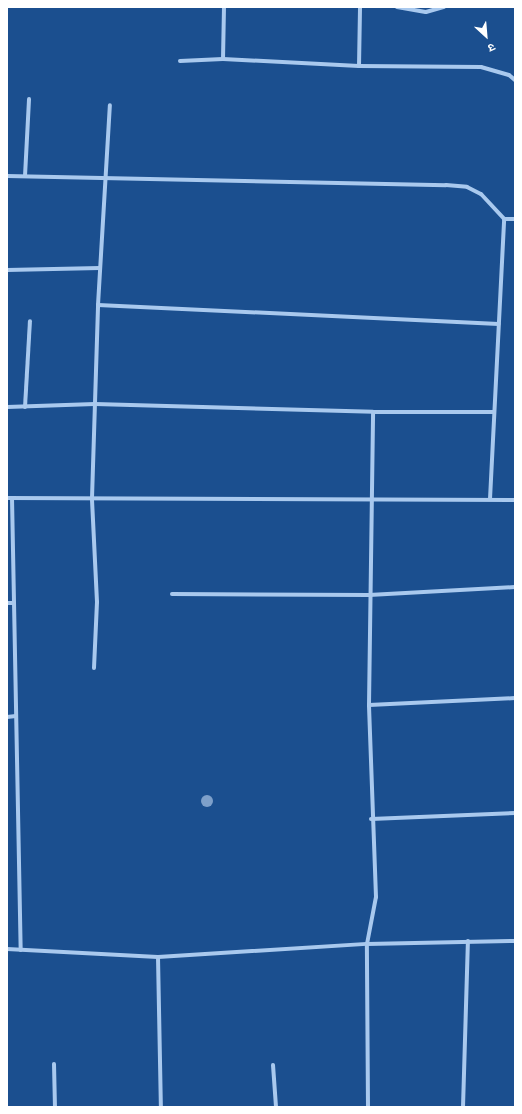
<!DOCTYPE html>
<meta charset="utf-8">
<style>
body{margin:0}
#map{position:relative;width:522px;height:1114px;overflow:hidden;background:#1b4f8f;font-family:Figtree,"Noto Sans Devanagari",sans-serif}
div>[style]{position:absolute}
.minor>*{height:4px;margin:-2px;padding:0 2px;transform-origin:2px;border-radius:2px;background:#a9c9ee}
.trees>*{width:12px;height:12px;margin:-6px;border-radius:50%;background:#7ea0ca}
span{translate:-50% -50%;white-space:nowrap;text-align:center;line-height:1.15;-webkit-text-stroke:3px #1b4f8f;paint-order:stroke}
.frame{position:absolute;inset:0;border:8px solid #fff;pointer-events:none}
.north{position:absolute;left:466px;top:16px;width:40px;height:40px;-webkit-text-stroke:3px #1b4f8f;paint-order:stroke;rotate:154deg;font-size:11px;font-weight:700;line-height:16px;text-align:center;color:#fff}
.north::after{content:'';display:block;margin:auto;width:14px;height:18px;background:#fff;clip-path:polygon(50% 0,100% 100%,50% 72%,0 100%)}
</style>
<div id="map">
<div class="minor">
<div style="left:397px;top:7px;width:29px;rotate:10deg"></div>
<div style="left:426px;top:12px;width:19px;rotate:-16deg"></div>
<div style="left:223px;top:59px;width:52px;rotate:-88.9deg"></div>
<div style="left:180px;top:61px;width:43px;rotate:-2.7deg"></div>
<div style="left:223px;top:59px;width:136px;rotate:2.9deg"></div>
<div style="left:359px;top:66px;width:122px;rotate:0.5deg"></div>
<div style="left:481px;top:67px;width:29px;rotate:16deg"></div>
<div style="left:509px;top:75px;width:8px;rotate:40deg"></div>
<div style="left:359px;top:66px;width:59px;rotate:-89deg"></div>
<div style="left:7px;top:176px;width:439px;rotate:1.2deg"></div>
<div style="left:446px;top:185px;width:21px;rotate:5deg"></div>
<div style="left:467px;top:187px;width:16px;rotate:27deg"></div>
<div style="left:481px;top:194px;width:34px;rotate:47deg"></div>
<div style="left:25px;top:176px;width:77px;rotate:-87deg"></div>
<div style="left:7px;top:270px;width:93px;rotate:-1.2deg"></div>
<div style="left:98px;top:305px;width:401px;rotate:2.7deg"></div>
<div style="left:7px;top:407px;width:88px;rotate:-2deg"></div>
<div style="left:95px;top:404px;width:278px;rotate:1.6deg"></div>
<div style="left:373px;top:412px;width:121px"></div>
<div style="left:25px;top:407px;width:86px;rotate:-86.7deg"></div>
<div style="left:7px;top:498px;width:508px;rotate:0.23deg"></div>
<div style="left:12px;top:498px;width:452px;rotate:88.9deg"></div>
<div style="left:490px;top:499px;width:280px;rotate:-87.1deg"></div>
<div style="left:504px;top:219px;width:11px"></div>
<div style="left:172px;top:594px;width:197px;rotate:0.3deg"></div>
<div style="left:369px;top:595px;width:146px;rotate:-3.1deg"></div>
<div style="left:7px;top:603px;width:7px"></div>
<div style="left:94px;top:668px;width:66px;rotate:-87.4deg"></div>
<div style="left:97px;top:602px;width:104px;rotate:-92.8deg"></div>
<div style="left:92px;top:498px;width:193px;rotate:-88.2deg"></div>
<div style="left:98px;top:305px;width:200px;rotate:-86.6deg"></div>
<div style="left:369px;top:705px;width:146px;rotate:-2.7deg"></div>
<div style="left:7px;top:717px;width:9px;rotate:-6deg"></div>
<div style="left:371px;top:819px;width:144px;rotate:-2.4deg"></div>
<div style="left:7px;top:949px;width:151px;rotate:3deg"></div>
<div style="left:158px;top:957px;width:209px;rotate:-3.6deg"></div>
<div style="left:367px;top:944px;width:148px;rotate:-1.2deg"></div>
<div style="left:158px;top:957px;width:150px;rotate:88.9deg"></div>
<div style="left:54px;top:1064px;width:43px;rotate:88.7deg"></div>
<div style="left:273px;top:1065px;width:42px;rotate:85.9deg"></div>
<div style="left:368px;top:1107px;width:163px;rotate:-90.4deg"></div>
<div style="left:367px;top:944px;width:48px;rotate:-79.2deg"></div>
<div style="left:376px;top:897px;width:192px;rotate:-92.1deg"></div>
<div style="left:369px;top:705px;width:293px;rotate:-89.2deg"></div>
<div style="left:463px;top:1107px;width:166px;rotate:-88.3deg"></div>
</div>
<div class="trees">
<div style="left:207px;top:801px"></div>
</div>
<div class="frame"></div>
<div class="north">उ</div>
</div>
